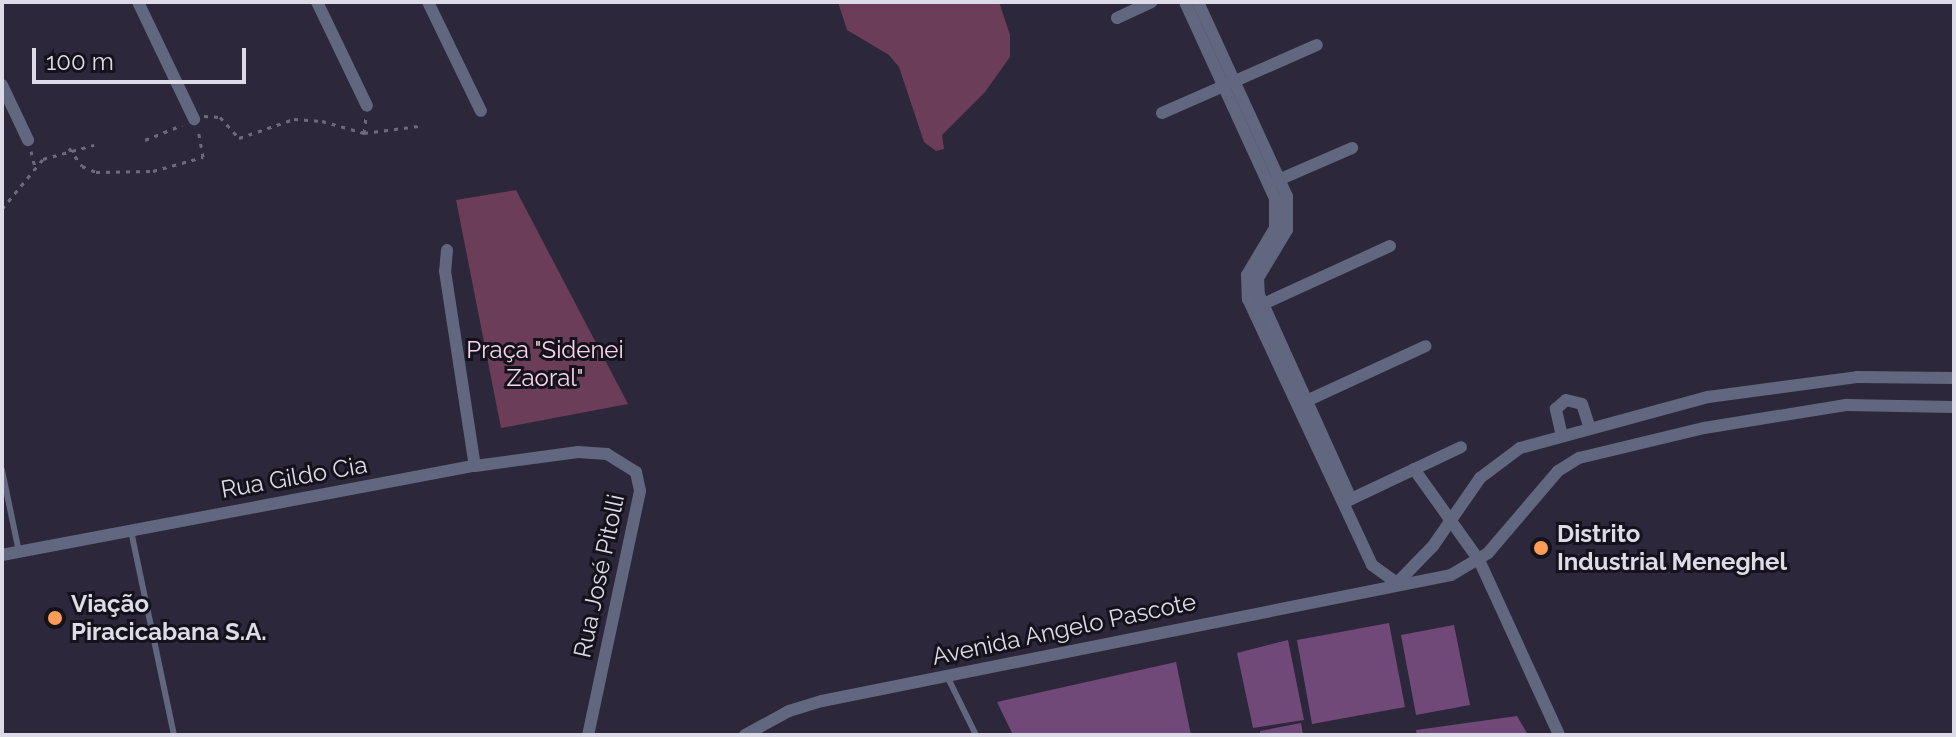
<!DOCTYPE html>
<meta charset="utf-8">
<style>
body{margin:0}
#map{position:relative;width:1956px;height:737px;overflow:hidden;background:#2d273b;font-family:Raleway,sans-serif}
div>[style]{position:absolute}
.green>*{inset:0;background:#6b3d59}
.building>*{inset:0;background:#704979}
.path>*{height:3px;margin-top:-1.5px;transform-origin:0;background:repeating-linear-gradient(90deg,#6f6a7b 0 4px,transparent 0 10px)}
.service>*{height:6px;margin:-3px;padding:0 3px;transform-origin:3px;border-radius:3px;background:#60677f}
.minor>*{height:12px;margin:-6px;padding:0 6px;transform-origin:6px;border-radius:6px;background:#60677f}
.dots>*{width:22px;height:22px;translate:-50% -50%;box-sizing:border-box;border:4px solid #14121b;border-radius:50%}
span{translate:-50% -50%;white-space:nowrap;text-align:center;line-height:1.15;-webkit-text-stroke:6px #14121b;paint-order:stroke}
.park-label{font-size:24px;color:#f8d5e8}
.street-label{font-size:24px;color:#dedbe8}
.poi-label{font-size:24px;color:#dedbe8;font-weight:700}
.left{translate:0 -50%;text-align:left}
.frame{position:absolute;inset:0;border:4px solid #dedbe8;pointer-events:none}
.scale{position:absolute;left:32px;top:48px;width:214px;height:36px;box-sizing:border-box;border:4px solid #dedbe8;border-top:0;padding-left:10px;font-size:24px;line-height:28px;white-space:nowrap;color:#dedbe8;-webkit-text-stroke:6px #14121b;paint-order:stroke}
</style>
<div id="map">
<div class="green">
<div style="clip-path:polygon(838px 2px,999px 2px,1010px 35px,1010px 57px,985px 92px,942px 135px,944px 149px,936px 151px,924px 142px,899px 67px,889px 55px,847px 30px)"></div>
<div style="clip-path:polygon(516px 190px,628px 404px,501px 428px,456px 200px)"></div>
</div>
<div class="building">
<div style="clip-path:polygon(1389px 623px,1405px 707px,1312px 724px,1297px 640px)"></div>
<div style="clip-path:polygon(1454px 625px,1470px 705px,1416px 715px,1401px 635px)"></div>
<div style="clip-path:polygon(1288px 640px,1304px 720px,1253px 728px,1237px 653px)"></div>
<div style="clip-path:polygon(1176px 662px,1191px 735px,1013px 735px,997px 702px)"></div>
<div style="clip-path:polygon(1517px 716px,1528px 735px,1417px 735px,1416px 730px)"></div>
<div style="clip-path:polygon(1301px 723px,1303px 735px,1260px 735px,1260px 731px)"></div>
</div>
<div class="path">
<div style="left:204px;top:116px;width:16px;rotate:4deg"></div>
<div style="left:220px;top:117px;width:28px;rotate:48deg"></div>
<div style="left:239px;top:138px;width:58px;rotate:-19.1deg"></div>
<div style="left:294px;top:119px;width:28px;rotate:4deg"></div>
<div style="left:322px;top:121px;width:44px;rotate:15.9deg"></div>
<div style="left:364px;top:133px;width:55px;rotate:-7.3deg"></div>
<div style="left:364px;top:133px;width:16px;rotate:-83deg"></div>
<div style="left:145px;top:140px;width:40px;rotate:-22deg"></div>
<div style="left:69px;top:148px;width:22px;rotate:54deg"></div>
<div style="left:82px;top:166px;width:15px;rotate:23deg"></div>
<div style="left:96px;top:172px;width:57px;rotate:-1deg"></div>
<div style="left:153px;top:171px;width:52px;rotate:-15.6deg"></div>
<div style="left:203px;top:157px;width:27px;rotate:-100deg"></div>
<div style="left:31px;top:151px;width:16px;rotate:76deg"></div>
<div style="left:2px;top:209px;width:65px;rotate:-50.6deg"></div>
<div style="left:43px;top:159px;width:53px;rotate:-15.4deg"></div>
</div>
<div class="service">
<div style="left:2px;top:470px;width:84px;rotate:78.3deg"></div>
<div style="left:131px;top:531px;width:208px;rotate:78.1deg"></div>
<div style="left:947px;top:676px;width:66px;rotate:63.8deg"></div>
</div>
<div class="minor">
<div style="left:138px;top:2px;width:130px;rotate:64.4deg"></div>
<div style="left:317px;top:2px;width:115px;rotate:64.3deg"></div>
<div style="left:428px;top:2px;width:121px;rotate:64.1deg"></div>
<div style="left:1185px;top:2px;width:217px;rotate:65.4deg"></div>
<div style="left:1275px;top:199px;width:29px;rotate:90deg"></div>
<div style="left:1275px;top:228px;width:55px;rotate:120.8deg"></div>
<div style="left:1247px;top:275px;width:24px;rotate:88deg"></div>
<div style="left:1248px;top:299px;width:293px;rotate:65deg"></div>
<div style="left:1372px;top:565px;width:31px;rotate:36deg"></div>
<div style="left:1198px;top:2px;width:213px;rotate:65.4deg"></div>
<div style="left:1287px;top:196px;width:34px;rotate:90deg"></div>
<div style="left:1287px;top:230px;width:56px;rotate:121.1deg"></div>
<div style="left:1258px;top:278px;width:17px;rotate:87deg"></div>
<div style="left:1259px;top:295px;width:224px;rotate:65.7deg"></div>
<div style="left:1117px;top:18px;width:38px;rotate:-25deg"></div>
<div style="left:2px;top:85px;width:61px;rotate:64.7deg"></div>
<div style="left:1162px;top:113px;width:169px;rotate:-23.7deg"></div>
<div style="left:1276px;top:181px;width:83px;rotate:-23.5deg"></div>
<div style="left:447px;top:250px;width:21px;rotate:95deg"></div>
<div style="left:445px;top:271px;width:197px;rotate:81.3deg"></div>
<div style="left:1259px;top:306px;width:144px;rotate:-24.6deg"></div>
<div style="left:1302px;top:403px;width:136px;rotate:-24.7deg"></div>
<div style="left:1562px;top:436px;width:28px;rotate:-103deg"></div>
<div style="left:1556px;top:409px;width:13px;rotate:-42deg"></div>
<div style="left:1566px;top:400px;width:16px;rotate:14deg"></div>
<div style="left:1582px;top:404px;width:25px;rotate:72deg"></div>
<div style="left:1414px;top:469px;width:112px;rotate:54.5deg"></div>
<div style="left:1479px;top:560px;width:192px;rotate:65.4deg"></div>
<div style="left:1347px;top:501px;width:126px;rotate:-25.3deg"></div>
<div style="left:2px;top:555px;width:481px;rotate:-10.7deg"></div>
<div style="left:475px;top:466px;width:104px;rotate:-7.7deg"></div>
<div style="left:578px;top:452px;width:29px;rotate:4deg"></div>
<div style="left:607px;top:454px;width:34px;rotate:32deg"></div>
<div style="left:636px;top:472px;width:19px;rotate:78deg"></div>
<div style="left:640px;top:491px;width:249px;rotate:102deg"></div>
<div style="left:1397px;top:583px;width:52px;rotate:-45.8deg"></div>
<div style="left:1433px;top:546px;width:83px;rotate:-55.3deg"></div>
<div style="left:1480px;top:478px;width:50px;rotate:-36.9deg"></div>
<div style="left:1520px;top:448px;width:195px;rotate:-15.2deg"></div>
<div style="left:1708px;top:397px;width:150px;rotate:-7.6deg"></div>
<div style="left:1857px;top:377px;width:97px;rotate:0.6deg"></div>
<div style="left:745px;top:735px;width:50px;rotate:-28.6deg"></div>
<div style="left:789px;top:711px;width:34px;rotate:-17deg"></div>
<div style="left:822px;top:701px;width:641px;rotate:-11.33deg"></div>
<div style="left:1451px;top:575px;width:43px;rotate:-30.7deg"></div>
<div style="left:1488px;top:553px;width:108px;rotate:-49.5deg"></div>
<div style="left:1558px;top:471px;width:25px;rotate:-32deg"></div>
<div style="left:1579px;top:458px;width:129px;rotate:-13.5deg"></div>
<div style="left:1704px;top:428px;width:144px;rotate:-9.2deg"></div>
<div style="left:1846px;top:405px;width:108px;rotate:1.1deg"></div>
</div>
<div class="dots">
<div style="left:1541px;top:548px;background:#fe9c57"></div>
<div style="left:55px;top:618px;background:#fe9c57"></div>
</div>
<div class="park-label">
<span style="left:545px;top:364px">Praça "Sidenei<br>Zaoral"</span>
</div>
<div class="street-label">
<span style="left:294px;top:477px;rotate:-10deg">Rua Gildo Cia</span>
<span style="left:599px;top:576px;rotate:-78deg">Rua José Pitolli</span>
<span style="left:1064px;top:629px;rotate:-12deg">Avenida Angelo Pascote</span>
</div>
<div class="poi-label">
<span class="left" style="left:1557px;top:548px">Distrito<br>Industrial Meneghel</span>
<span class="left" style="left:71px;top:618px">Viação<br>Piracicabana S.A.</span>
</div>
<div class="frame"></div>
<div class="scale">100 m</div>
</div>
